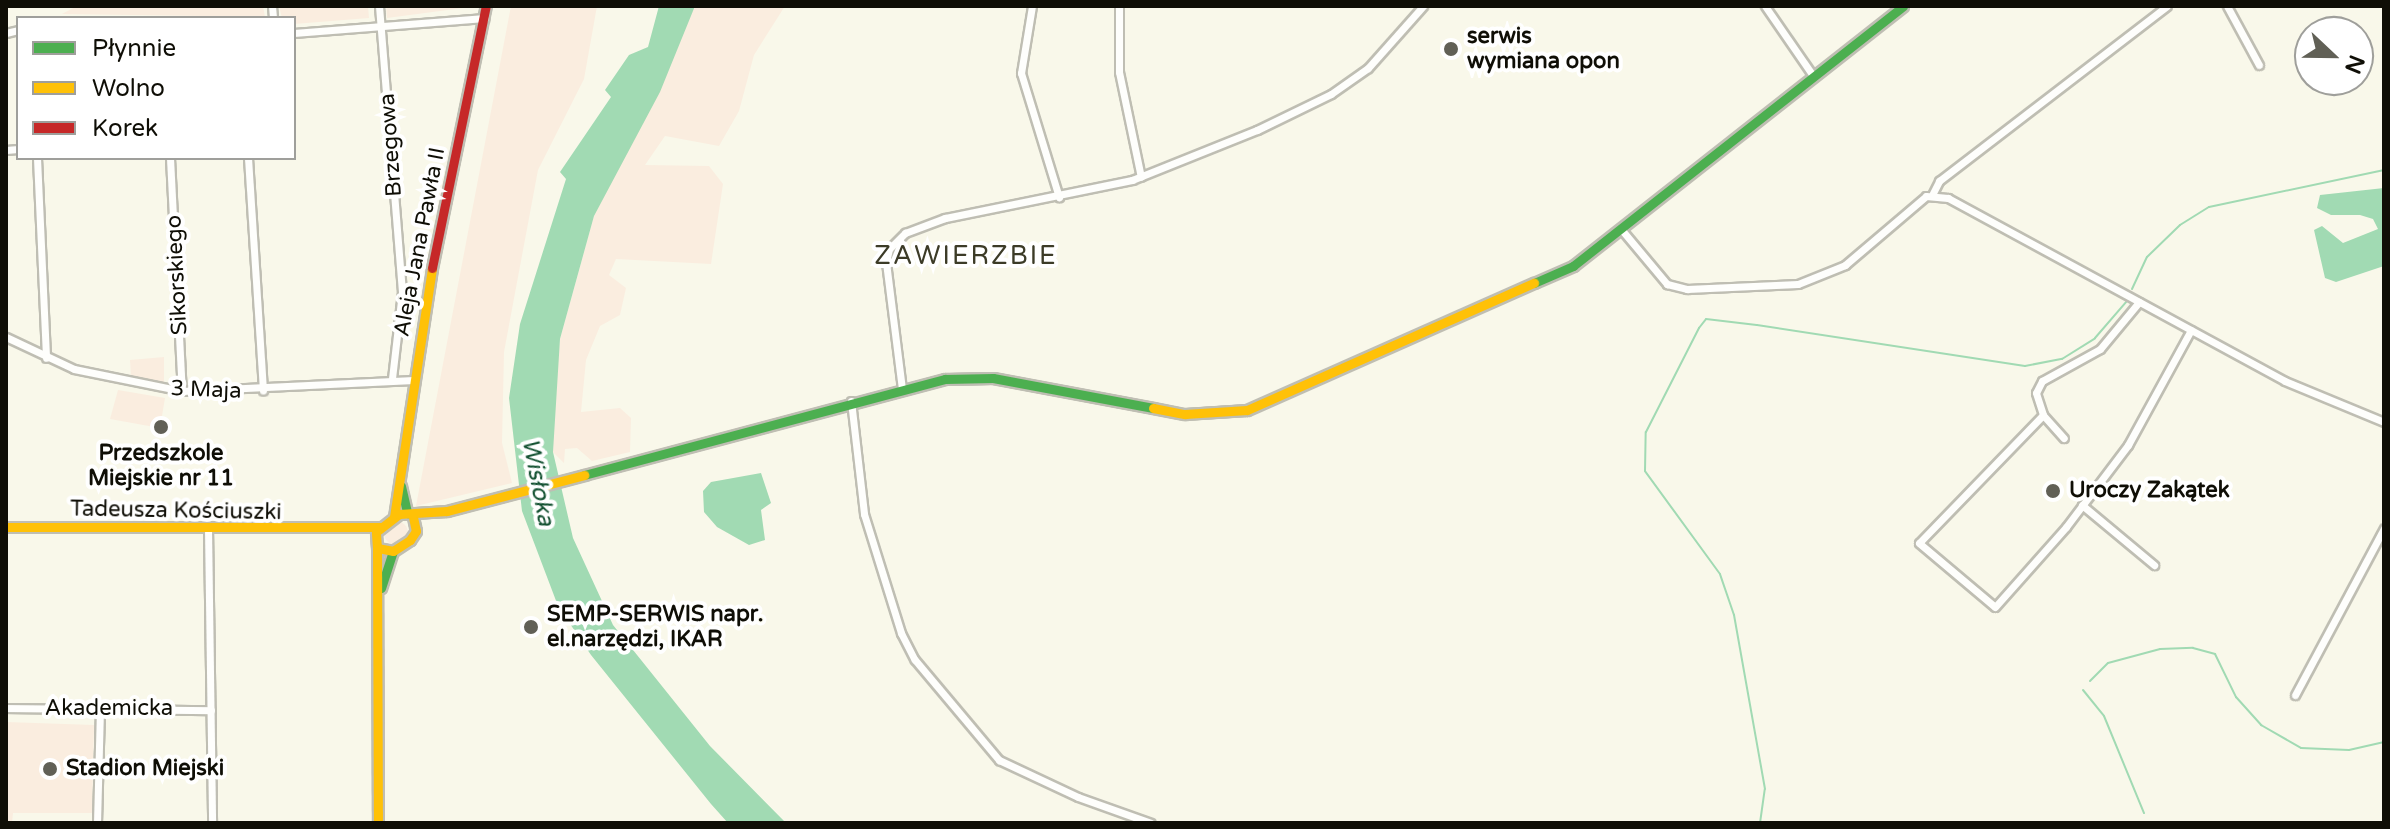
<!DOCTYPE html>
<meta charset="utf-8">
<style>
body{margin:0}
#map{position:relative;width:2390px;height:829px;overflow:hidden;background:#f9f8ea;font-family:"Varela Round",sans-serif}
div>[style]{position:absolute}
.green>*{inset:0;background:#faeddf}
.round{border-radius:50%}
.water>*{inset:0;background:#a1dab3}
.stream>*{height:2px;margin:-1px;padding:0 1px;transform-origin:1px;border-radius:1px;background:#a1dab3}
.roads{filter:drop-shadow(2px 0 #bfbeb3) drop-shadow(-2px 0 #bfbeb3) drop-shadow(0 2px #bfbeb3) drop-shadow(0 -2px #bfbeb3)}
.street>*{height:7px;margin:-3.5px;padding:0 3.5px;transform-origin:3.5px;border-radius:3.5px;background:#fefefc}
.fast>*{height:9px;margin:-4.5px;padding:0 4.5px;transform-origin:4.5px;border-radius:4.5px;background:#4caf50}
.slow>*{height:9px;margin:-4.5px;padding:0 4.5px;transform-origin:4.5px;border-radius:4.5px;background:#ffc107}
.jam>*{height:9px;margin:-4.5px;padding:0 4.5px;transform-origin:4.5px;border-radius:4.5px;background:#c62828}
.dots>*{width:22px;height:22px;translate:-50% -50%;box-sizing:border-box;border:4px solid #fff;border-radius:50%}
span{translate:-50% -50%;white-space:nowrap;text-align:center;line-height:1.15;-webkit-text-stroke:8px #fff;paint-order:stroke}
.poi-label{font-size:22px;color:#0f0e06;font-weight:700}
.left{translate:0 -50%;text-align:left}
.street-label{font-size:22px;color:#0f0e06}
.water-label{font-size:24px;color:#135131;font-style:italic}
.quarter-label{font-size:26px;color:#3c3b27;letter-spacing:2px}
.frame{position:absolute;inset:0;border:8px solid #0f0e06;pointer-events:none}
.legend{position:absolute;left:16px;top:16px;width:280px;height:144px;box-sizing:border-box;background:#fff;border:2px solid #9f9f9b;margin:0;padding:10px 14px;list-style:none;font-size:24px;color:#0f0e06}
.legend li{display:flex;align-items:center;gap:16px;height:40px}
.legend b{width:40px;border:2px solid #9f9f9b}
.north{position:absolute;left:2294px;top:16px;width:80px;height:80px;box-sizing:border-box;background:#fff;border:2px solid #9f9f9b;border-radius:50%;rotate:112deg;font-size:22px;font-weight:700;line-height:32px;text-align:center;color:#0f0e06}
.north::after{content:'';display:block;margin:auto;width:28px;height:36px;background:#616056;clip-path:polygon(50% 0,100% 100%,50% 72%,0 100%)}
</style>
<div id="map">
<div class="green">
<div style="clip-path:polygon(77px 6px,263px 6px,265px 17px,62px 14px)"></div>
<div style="clip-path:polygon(279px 6px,368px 6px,369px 18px,294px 24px,294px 18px,282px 18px)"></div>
<div style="clip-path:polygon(386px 6px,478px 6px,387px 18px)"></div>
<div style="clip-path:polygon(511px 6px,597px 6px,584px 79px,538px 170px,504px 352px,502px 443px,512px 483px,416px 506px)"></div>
<div style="clip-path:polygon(695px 6px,785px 6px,754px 55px,739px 111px,719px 146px,665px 136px,645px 165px,709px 166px,723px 184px,711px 264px,616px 259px,609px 275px,626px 288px,620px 315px,600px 326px,586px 360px,581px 412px,620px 408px,631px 418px,630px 452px,592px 461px,577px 448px,565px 449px,564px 463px,553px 452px,553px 398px,560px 339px,594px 216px)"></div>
<div style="clip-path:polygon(164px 357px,164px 383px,131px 377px,130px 360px)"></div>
<div style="clip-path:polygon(118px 390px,165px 398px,160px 428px,110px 419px)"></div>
<div class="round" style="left:384px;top:521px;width:24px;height:24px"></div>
<div style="clip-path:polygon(6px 722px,94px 725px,92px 813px,13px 813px,12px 823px,6px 823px)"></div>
</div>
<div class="water">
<div style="clip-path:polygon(659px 6px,695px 6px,660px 92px,594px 216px,560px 339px,553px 452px,573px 538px,613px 625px,710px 746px,786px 823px,728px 823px,711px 804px,591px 655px,558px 606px,522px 511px,509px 398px,520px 324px,566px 179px,560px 172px,611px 97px,605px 90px,629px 55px,648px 47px)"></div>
<div style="clip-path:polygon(2384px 188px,2384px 266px,2336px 282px,2325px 278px,2314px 230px,2322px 226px,2343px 243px,2378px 229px,2373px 219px,2360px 215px,2331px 215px,2317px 208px,2320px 195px)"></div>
<div style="clip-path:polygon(761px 473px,771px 503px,761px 510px,765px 540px,749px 545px,717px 527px,704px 512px,703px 491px,711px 482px)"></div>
</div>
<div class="stream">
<div style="left:2132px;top:289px;width:35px;rotate:-65deg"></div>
<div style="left:2147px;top:257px;width:46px;rotate:-44.1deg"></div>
<div style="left:2180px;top:225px;width:34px;rotate:-32deg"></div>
<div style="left:2209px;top:207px;width:179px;rotate:-11.9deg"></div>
<div style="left:2090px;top:681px;width:25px;rotate:-45deg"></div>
<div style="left:2108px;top:663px;width:54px;rotate:-15.1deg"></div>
<div style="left:2160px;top:649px;width:33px;rotate:-2deg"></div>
<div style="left:2193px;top:648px;width:23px;rotate:15deg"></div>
<div style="left:2215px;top:654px;width:48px;rotate:64deg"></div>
<div style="left:2236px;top:697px;width:38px;rotate:48deg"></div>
<div style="left:2261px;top:725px;width:46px;rotate:29.9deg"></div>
<div style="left:2301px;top:748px;width:48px;rotate:2.4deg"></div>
<div style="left:2349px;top:750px;width:36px;rotate:-13deg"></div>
<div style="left:2083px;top:690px;width:33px;rotate:51deg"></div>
<div style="left:2104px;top:716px;width:105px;rotate:67.6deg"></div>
<div style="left:1760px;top:823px;width:34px;rotate:-82deg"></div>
<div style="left:1765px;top:789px;width:177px;rotate:-100.1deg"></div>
<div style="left:1734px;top:615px;width:43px;rotate:-108.9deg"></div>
<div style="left:1720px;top:574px;width:127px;rotate:-126.1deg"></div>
<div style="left:1645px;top:471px;width:39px;rotate:-89deg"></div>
<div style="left:1646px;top:432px;width:117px;rotate:-63deg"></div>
<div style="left:1699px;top:328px;width:11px;rotate:-52deg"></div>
<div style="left:1706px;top:319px;width:51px;rotate:6.7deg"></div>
<div style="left:1757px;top:325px;width:271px;rotate:8.7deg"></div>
<div style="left:2025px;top:366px;width:38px;rotate:-11deg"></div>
<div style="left:2062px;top:359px;width:39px;rotate:-32deg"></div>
<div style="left:2095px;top:338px;width:49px;rotate:-49.1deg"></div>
</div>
<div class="roads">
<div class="street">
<div style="left:272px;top:6px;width:12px;rotate:85deg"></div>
<div style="left:379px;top:6px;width:287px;rotate:85.4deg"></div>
<div style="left:402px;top:292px;width:87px;rotate:96.6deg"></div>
<div style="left:1032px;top:6px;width:68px;rotate:99.3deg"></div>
<div style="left:1021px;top:73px;width:130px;rotate:73deg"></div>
<div style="left:1119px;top:6px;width:66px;rotate:90deg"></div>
<div style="left:1119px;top:72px;width:107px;rotate:78.2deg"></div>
<div style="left:1765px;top:6px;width:86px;rotate:55.4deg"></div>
<div style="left:2227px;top:6px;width:67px;rotate:61.5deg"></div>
<div style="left:6px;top:33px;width:12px;rotate:-14deg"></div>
<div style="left:294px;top:33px;width:191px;rotate:-4.5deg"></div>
<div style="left:6px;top:150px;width:12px;rotate:-5deg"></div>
<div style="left:37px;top:158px;width:200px;rotate:87.4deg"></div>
<div style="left:170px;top:158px;width:233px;rotate:87.1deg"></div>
<div style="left:248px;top:158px;width:233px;rotate:86.3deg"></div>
<div style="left:1932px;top:195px;width:16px;rotate:-63deg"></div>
<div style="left:1939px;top:181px;width:287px;rotate:-37.5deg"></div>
<div style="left:1621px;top:229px;width:72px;rotate:50.1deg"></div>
<div style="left:1667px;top:284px;width:21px;rotate:14deg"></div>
<div style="left:1687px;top:289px;width:111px;rotate:-2.6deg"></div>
<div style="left:1798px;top:284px;width:51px;rotate:-22deg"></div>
<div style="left:1845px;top:265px;width:106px;rotate:-40.4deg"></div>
<div style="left:1926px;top:196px;width:22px;rotate:5deg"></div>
<div style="left:1948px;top:198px;width:383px;rotate:28.5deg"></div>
<div style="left:2285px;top:381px;width:107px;rotate:22.5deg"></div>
<div style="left:2139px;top:302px;width:61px;rotate:129.7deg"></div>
<div style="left:2100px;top:349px;width:66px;rotate:151.1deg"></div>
<div style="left:2042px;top:381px;width:13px;rotate:117deg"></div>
<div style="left:2036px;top:393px;width:23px;rotate:72deg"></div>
<div style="left:2043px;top:415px;width:178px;rotate:134.1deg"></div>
<div style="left:1919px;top:543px;width:99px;rotate:40.1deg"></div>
<div style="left:1995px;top:607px;width:107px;rotate:-48.4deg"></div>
<div style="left:2066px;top:527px;width:103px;rotate:-52.9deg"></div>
<div style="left:2128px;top:445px;width:131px;rotate:-61.3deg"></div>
<div style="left:6px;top:337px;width:75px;rotate:25.2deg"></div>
<div style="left:74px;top:369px;width:110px;rotate:11.5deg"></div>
<div style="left:182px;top:391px;width:232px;rotate:-2.7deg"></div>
<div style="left:902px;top:389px;width:128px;rotate:-97.2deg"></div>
<div style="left:886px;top:262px;width:13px;rotate:-77deg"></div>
<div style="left:889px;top:249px;width:23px;rotate:-45deg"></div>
<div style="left:905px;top:233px;width:43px;rotate:-20.6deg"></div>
<div style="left:945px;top:218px;width:191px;rotate:-11.5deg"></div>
<div style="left:1132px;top:180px;width:135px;rotate:-21.8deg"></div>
<div style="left:1257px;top:130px;width:82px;rotate:-25.9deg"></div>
<div style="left:1331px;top:94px;width:45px;rotate:-35.1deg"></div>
<div style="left:1368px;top:68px;width:83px;rotate:-48.4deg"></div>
<div style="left:851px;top:401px;width:114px;rotate:83.4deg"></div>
<div style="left:864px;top:514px;width:125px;rotate:72.7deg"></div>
<div style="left:901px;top:633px;width:30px;rotate:63deg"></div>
<div style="left:915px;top:660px;width:131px;rotate:50deg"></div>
<div style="left:999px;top:760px;width:87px;rotate:25.1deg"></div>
<div style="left:1078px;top:797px;width:77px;rotate:19.6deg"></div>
<div style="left:2043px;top:415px;width:31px;rotate:48deg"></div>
<div style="left:2082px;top:505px;width:94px;rotate:39.8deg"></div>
<div style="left:208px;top:528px;width:295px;rotate:89.2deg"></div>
<div style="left:2295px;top:695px;width:189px;rotate:-61.9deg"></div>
<div style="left:6px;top:708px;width:205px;rotate:0.6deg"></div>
<div style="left:97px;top:823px;width:114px;rotate:-88.5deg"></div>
</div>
<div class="fast">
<div style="left:1534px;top:283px;width:43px;rotate:-23.6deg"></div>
<div style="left:1573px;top:266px;width:420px;rotate:-38.2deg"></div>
<div style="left:584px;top:475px;width:374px;rotate:-14.9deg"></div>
<div style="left:945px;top:379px;width:48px;rotate:-1.2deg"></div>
<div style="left:993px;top:378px;width:163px;rotate:10.6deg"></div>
<div style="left:401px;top:486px;width:28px;rotate:77deg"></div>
<div style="left:381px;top:588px;width:39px;rotate:-72deg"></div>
</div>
<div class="slow">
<div style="left:1153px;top:408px;width:33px;rotate:11deg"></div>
<div style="left:1185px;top:414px;width:62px;rotate:-3.7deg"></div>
<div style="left:1247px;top:410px;width:314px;rotate:-23.9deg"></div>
<div style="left:394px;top:517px;width:252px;rotate:-81.3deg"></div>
<div style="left:413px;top:517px;width:14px;rotate:78deg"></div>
<div style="left:416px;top:531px;width:11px;rotate:124deg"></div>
<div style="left:410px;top:540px;width:20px;rotate:147deg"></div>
<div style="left:393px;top:551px;width:16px;rotate:-169deg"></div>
<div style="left:377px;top:548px;width:16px;rotate:-94deg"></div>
<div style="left:376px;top:532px;width:29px;rotate:-38deg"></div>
<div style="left:399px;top:514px;width:48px;rotate:-3.6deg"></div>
<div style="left:447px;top:511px;width:142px;rotate:-14.7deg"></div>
<div style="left:6px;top:527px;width:374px"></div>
<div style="left:377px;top:548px;width:275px;rotate:89.8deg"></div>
</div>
<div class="jam">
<div style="left:432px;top:268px;width:268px;rotate:-78.4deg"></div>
</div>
</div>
<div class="dots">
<div style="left:1451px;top:49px;background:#616056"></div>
<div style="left:161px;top:427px;background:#616056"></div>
<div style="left:2053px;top:491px;background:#616056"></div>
<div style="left:531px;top:627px;background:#616056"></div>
<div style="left:50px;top:769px;background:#616056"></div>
</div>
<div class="poi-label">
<span class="left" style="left:1467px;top:49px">serwis<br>wymiana opon</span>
<span style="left:161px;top:466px">Przedszkole<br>Miejskie nr 11</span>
<span class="left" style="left:2069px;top:491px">Uroczy Zakątek</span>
<span class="left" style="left:547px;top:627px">SEMP-SERWIS napr.<br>el.narzędzi, IKAR</span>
<span class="left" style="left:66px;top:769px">Stadion Miejski</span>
</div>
<div class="street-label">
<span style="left:391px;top:145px;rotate:-94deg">Brzegowa</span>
<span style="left:420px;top:242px;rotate:-79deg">Aleja Jana Pawła II</span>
<span style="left:177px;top:275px;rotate:-93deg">Sikorskiego</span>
<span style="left:206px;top:390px;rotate:2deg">3 Maja</span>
<span style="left:176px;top:511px;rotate:1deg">Tadeusza Kościuszki</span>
<span style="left:109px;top:709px">Akademicka</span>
</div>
<div class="water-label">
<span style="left:538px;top:482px;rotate:79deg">Wisłoka</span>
</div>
<div class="quarter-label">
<span style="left:966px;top:256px">ZAWIERZBIE</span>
</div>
<div class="frame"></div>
<ul class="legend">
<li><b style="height:10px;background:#4caf50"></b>Płynnie</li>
<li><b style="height:10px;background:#ffc107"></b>Wolno</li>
<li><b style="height:10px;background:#c62828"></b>Korek</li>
</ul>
<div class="north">N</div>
</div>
